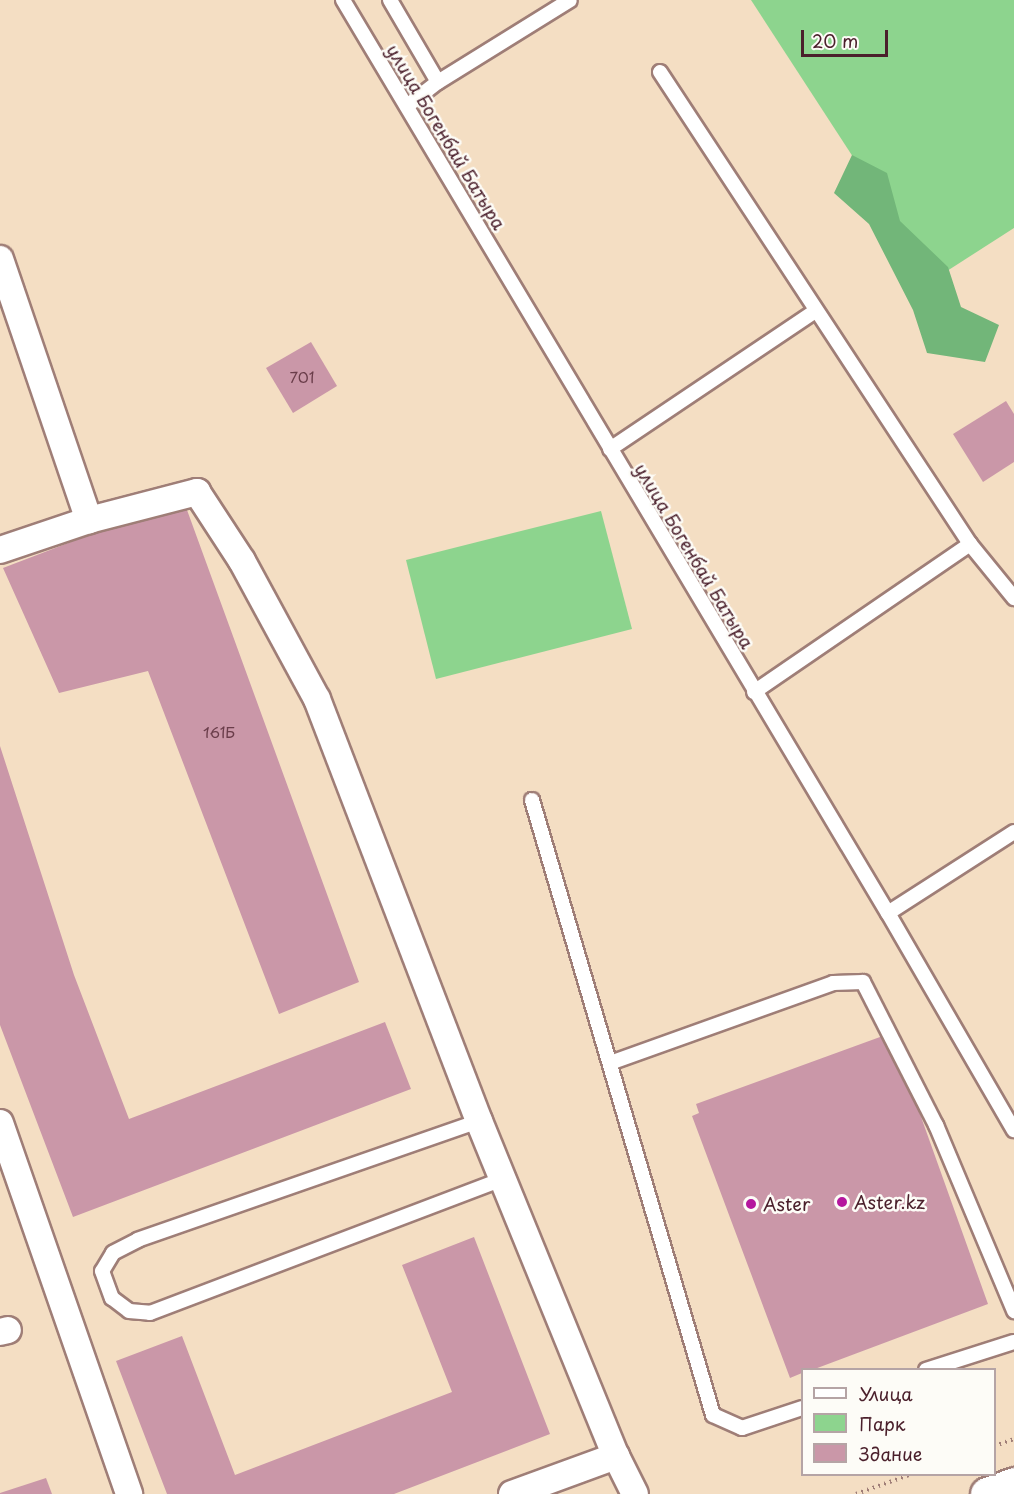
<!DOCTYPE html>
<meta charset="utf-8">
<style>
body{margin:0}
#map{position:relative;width:1014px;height:1494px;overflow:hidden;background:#f4dec3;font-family:"Playpen Sans",sans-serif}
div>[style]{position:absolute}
.green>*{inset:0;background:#8dd48e}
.forest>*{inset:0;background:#72b679}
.building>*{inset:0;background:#ca97a8}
.path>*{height:4px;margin-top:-2px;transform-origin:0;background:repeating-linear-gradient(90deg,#9f7e77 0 1.5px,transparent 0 6px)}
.roads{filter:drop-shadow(2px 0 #9f7e77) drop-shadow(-2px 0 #9f7e77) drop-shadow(0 2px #9f7e77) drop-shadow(0 -2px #9f7e77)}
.service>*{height:14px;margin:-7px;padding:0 7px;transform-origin:7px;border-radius:7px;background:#fff}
.minor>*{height:26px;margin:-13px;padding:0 13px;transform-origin:13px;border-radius:13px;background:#fff}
.primary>*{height:33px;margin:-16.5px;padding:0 16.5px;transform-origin:16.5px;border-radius:16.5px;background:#fff}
.dots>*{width:16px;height:16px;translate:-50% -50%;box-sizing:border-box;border:3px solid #fdfcf7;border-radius:50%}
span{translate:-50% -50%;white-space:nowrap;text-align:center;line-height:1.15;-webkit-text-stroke:5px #fdfcf7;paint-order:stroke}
.number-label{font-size:15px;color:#6a3d4a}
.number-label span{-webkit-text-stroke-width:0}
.street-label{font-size:18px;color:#4a1f2b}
.poi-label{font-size:18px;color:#4a1f2b}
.left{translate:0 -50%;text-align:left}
.legend{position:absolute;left:801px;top:1368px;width:195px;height:108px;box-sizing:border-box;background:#fdfcf7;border:2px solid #b5a4a5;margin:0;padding:8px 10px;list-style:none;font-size:18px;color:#4a1f2b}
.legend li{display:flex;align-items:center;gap:12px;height:30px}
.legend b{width:30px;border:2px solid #b5a4a5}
.scale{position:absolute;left:801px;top:30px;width:87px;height:27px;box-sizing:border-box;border:3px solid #4a1f2b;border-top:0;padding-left:8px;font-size:18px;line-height:21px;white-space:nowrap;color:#4a1f2b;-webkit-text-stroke:4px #fdfcf7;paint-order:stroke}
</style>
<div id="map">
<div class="green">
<div style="clip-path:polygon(751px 0,1014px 0,1014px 228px,933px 280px)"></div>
<div style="clip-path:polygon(601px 511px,632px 629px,436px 679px,406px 560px)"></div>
</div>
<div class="forest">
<div style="clip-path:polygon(852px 155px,887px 173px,900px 221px,948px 267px,961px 307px,999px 325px,985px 362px,927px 353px,913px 310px,869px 224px,834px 193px)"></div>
</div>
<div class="building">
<div style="clip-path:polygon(311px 342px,337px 386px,293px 413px,266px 368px)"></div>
<div style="clip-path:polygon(1006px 401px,1014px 414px,1014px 462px,983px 482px,953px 434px)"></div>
<div style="clip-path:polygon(183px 499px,359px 982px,279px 1014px,148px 671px,59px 693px,3px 568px)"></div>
<div style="clip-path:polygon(0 746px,74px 975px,129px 1119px,385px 1022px,411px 1089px,73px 1217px,0 1025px)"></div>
<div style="clip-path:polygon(891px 1033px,988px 1304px,812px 1370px,802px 1370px,802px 1373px,790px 1378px,692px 1116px,699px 1113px,696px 1104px)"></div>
<div style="clip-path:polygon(474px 1237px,550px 1434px,394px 1494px,167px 1494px,116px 1361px,182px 1336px,235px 1475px,452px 1392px,402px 1265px)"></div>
<div style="clip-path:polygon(46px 1478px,52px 1494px,0 1494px,0 1493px)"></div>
</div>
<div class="path">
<div style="left:994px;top:1446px;width:21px;rotate:-19deg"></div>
<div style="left:856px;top:1494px;width:59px;rotate:-19.7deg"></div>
</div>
<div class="roads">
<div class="service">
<div style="left:343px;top:0;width:1063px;rotate:59.17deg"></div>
<div style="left:888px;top:913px;width:251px;rotate:59.9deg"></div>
<div style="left:390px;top:0;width:95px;rotate:59.7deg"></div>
<div style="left:660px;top:72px;width:565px;rotate:56.7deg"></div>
<div style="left:970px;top:544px;width:70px;rotate:50.8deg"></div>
<div style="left:407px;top:106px;width:39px;rotate:-38deg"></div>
<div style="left:438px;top:82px;width:155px;rotate:-31.8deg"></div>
<div style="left:610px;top:449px;width:247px;rotate:-33.9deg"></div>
<div style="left:754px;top:692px;width:262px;rotate:-34.4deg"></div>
<div style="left:532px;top:800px;width:641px;rotate:73.6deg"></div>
<div style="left:713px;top:1415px;width:32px;rotate:24deg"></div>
<div style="left:742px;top:1428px;width:63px;rotate:-18.4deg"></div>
<div style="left:888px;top:913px;width:150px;rotate:-32.7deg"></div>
<div style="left:610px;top:1063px;width:237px;rotate:-19.7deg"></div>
<div style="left:833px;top:983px;width:30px;rotate:-2deg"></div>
<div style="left:863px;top:982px;width:161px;rotate:63deg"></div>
<div style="left:936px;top:1125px;width:202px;rotate:67.2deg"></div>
<div style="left:479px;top:1121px;width:361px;rotate:160.8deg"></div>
<div style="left:138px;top:1240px;width:28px;rotate:153deg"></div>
<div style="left:113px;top:1253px;width:21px;rotate:121deg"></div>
<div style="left:102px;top:1271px;width:29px;rotate:70deg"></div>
<div style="left:112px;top:1298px;width:21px;rotate:37deg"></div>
<div style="left:129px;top:1311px;width:21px;rotate:5deg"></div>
<div style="left:150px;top:1313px;width:378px;rotate:-20.8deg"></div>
<div style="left:926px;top:1370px;width:92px;rotate:-17.7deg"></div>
</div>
<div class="minor">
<div style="left:0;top:259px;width:276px;rotate:71.2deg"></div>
<div style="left:89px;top:520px;width:112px;rotate:-14.5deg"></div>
<div style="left:197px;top:492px;width:82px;rotate:56.9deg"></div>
<div style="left:242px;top:561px;width:157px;rotate:61.5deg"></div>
<div style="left:317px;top:699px;width:452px;rotate:69deg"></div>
<div style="left:479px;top:1121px;width:362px;rotate:67.8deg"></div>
<div style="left:616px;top:1456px;width:42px;rotate:63.4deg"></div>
<div style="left:0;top:550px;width:94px;rotate:-18.6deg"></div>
<div style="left:0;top:1123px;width:393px;rotate:70.8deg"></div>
<div style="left:0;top:1332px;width:8px;rotate:-14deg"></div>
<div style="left:512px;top:1494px;width:111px;rotate:-20.1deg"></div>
</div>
<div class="primary">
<div style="left:987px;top:1494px;width:29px;rotate:-20deg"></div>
</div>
</div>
<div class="dots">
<div style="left:842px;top:1202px;background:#b5179e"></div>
<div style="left:751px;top:1204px;background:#b5179e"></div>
</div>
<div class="number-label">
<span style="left:302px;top:377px">701</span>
<span style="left:219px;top:732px">161Б</span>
</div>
<div class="street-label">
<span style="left:446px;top:137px;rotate:59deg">улица Богенбай Батыра</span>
<span style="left:694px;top:556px;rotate:59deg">улица Богенбай Батыра</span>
</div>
<div class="poi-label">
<span class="left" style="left:854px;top:1202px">Aster.kz</span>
<span class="left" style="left:763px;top:1204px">Aster</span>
</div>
<ul class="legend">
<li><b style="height:8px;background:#fff"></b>Улица</li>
<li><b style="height:16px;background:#8dd48e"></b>Парк</li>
<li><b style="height:16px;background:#ca97a8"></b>Здание</li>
</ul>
<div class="scale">20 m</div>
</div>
